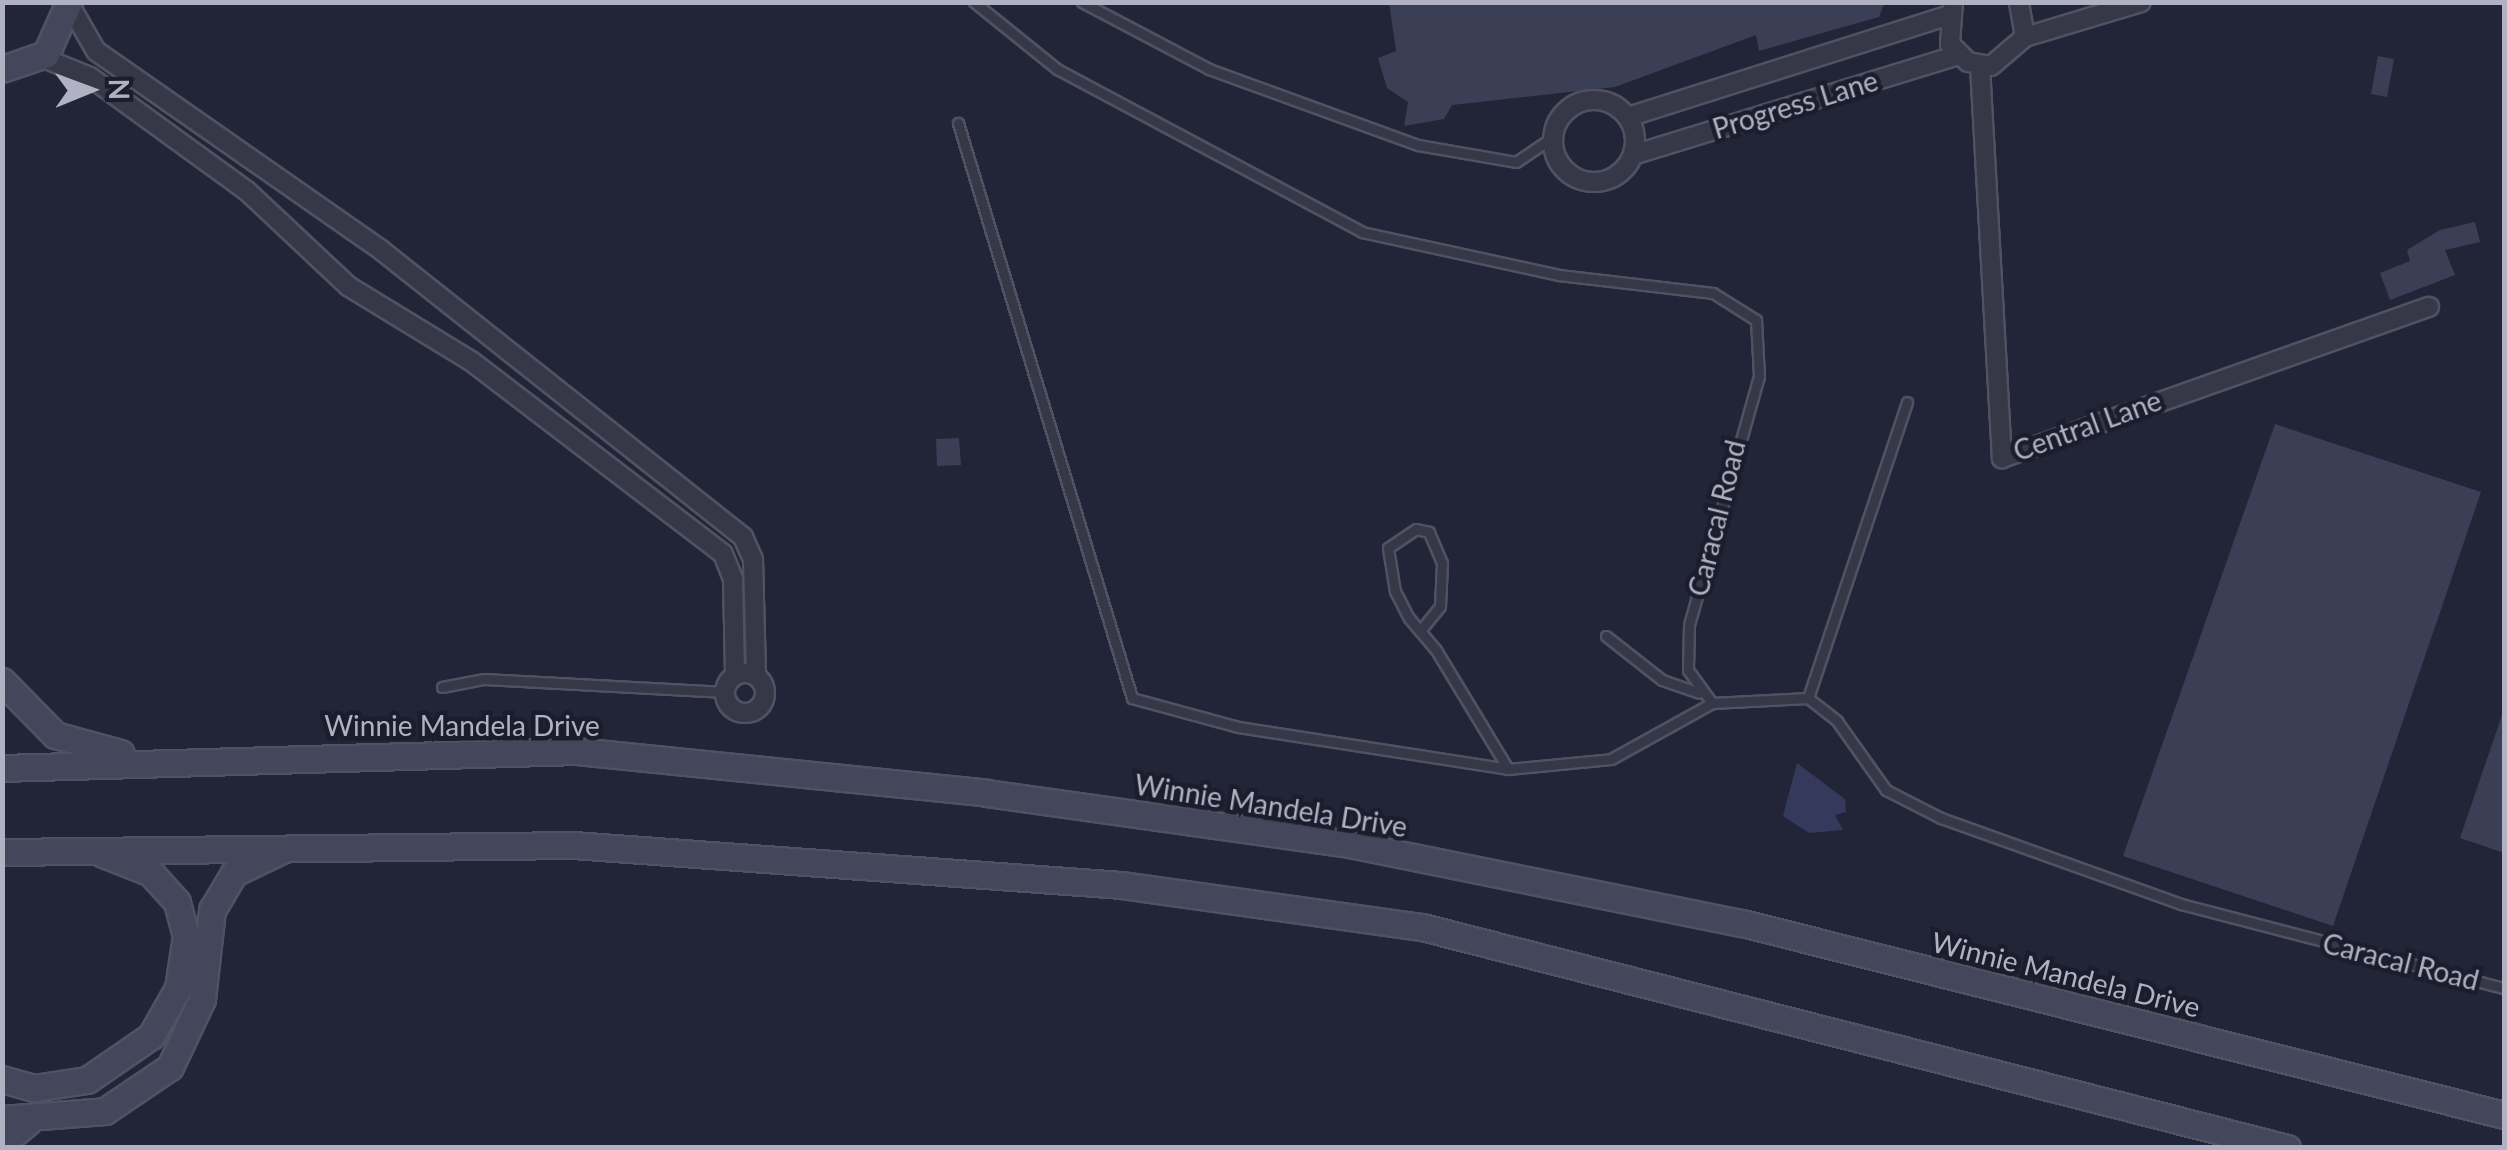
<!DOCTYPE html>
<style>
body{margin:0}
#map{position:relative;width:2507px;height:1150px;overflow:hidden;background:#222537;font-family:Lato,sans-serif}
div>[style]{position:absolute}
.water>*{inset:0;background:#353a5c}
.building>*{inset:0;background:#3b3f55}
.roads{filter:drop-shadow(2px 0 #505263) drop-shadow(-2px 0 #505263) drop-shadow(0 2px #505263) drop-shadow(0 -2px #505263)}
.lane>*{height:9px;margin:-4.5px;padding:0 4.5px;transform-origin:4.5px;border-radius:4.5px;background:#363848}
.street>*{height:18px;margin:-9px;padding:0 9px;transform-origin:9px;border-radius:9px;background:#363848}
.street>.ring{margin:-9px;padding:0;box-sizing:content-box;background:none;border:18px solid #363848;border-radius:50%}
.secondary>*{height:25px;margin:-12.5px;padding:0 12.5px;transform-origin:12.5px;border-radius:12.5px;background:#44465b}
span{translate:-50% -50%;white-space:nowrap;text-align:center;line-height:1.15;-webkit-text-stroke:9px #1b1d2d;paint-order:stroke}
.street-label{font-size:28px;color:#b0b2c4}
.frame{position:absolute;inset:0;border:5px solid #b0b2c4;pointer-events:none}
.north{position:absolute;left:40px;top:40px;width:100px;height:100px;-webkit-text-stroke:8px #1b1d2d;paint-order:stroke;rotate:89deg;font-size:28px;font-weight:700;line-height:40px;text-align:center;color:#b0b2c4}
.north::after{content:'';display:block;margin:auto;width:35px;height:45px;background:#b0b2c4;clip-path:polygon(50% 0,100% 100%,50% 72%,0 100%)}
</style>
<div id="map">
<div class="water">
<div style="clip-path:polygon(1797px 763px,1845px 799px,1846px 812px,1835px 815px,1843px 830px,1809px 833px,1783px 816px)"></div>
</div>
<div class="building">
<div style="clip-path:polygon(1389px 2px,1885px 2px,1879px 17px,1759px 51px,1756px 35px,1615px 87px,1452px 105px,1444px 119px,1404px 126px,1408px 102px,1387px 88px,1378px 58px,1396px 51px)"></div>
<div style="clip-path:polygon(2378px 56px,2394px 59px,2387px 97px,2371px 94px)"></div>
<div style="clip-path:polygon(2475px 222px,2480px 242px,2445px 250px,2455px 275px,2390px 300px,2380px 273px,2410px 261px,2407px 250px,2440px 230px)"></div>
<div style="clip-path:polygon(2275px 424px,2481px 492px,2333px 926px,2123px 856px)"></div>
<div style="clip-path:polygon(959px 438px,961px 465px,937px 466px,936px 439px)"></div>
<div style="clip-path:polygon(2502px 715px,2504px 715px,2504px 853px,2460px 838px)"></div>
</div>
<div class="roads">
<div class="lane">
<div style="left:974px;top:2px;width:107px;rotate:38.9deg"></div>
<div style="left:1057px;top:69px;width:346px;rotate:28.1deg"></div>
<div style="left:1362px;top:232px;width:202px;rotate:12.3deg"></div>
<div style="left:1559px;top:275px;width:155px;rotate:6.7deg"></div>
<div style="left:1713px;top:293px;width:51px;rotate:32.1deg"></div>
<div style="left:1756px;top:320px;width:56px;rotate:86.9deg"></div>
<div style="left:1759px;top:376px;width:259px;rotate:105.7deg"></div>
<div style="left:1689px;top:625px;width:45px;rotate:91.3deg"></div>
<div style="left:1688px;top:670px;width:41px;rotate:54deg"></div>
<div style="left:1712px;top:703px;width:96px;rotate:-3deg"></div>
<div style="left:1808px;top:698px;width:37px;rotate:38deg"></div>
<div style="left:1837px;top:721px;width:85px;rotate:54.6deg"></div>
<div style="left:1886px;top:790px;width:62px;rotate:27deg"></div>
<div style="left:1941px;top:818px;width:255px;rotate:19.7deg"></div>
<div style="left:2181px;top:904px;width:334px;rotate:14.6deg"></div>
<div style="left:1082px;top:2px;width:144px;rotate:27.8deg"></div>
<div style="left:1209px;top:69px;width:222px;rotate:20deg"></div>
<div style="left:1418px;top:145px;width:99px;rotate:9.8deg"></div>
<div style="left:1516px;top:162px;width:45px;rotate:-34deg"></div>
<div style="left:958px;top:123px;width:601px;rotate:73.16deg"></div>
<div style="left:1132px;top:698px;width:110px;rotate:15.3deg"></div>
<div style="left:1238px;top:727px;width:273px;rotate:8.8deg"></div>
<div style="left:1420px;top:631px;width:32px;rotate:-51deg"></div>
<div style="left:1440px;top:606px;width:43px;rotate:-87.3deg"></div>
<div style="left:1442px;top:563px;width:34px;rotate:-113deg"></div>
<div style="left:1429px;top:532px;width:13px;rotate:-167deg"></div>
<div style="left:1416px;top:529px;width:34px;rotate:146deg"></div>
<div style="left:1388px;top:548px;width:44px;rotate:80.8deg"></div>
<div style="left:1395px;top:591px;width:30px;rotate:63deg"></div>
<div style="left:1409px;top:618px;width:17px;rotate:50deg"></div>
<div style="left:1420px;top:631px;width:25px;rotate:50deg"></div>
<div style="left:1436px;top:650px;width:139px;rotate:58.8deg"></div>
<div style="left:1508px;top:769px;width:103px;rotate:-5.5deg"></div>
<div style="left:1611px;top:759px;width:115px;rotate:-29deg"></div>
<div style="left:1606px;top:636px;width:71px;rotate:38.2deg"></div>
<div style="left:1662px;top:680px;width:39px;rotate:19deg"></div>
<div style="left:442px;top:687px;width:43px;rotate:-10.8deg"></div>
<div style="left:484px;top:679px;width:242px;rotate:3.1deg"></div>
<div style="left:1808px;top:698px;width:312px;rotate:-71.5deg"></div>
</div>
<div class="street">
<div style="left:1953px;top:2px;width:42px;rotate:94.1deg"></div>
<div style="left:1950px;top:44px;width:25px;rotate:45deg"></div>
<div style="left:1968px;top:62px;width:23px;rotate:10deg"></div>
<div style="left:1991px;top:66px;width:45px;rotate:-40.5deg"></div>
<div style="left:2025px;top:37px;width:36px;rotate:-100deg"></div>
<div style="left:69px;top:4px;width:54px;rotate:60.1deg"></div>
<div style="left:96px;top:51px;width:348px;rotate:34.9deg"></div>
<div style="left:381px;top:250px;width:462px;rotate:38.4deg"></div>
<div style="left:743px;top:537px;width:24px;rotate:66deg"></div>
<div style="left:753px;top:559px;width:117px;rotate:88.5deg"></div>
<div style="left:2025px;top:37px;width:121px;rotate:-16.8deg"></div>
<div style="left:41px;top:57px;width:53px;rotate:22.2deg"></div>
<div style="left:90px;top:77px;width:194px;rotate:36deg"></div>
<div style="left:247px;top:191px;width:139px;rotate:43.2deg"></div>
<div style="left:348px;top:286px;width:144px;rotate:31.4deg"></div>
<div style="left:471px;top:361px;width:317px;rotate:37.4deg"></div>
<div style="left:723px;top:554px;width:27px;rotate:68deg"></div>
<div style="left:733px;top:579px;width:97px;rotate:88.8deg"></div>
<div style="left:1980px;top:66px;width:393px;rotate:86.8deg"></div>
<div style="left:2002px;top:458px;width:453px;rotate:-19.5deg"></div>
<div class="ring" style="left:1553px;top:100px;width:64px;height:64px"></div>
<div style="left:1628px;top:117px;width:335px;rotate:-17.6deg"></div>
<div style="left:1633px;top:155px;width:340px;rotate:-17.1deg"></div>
<div class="ring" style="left:725px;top:673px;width:22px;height:22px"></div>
</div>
<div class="secondary">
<div style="left:2px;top:69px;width:46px;rotate:-18.8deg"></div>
<div style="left:46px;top:54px;width:57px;rotate:-66.1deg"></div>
<div style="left:2px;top:681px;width:76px;rotate:45.5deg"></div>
<div style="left:55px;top:735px;width:68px;rotate:15.3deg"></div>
<div style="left:2px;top:768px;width:575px;rotate:-1.69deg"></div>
<div style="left:577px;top:751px;width:412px;rotate:5.8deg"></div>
<div style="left:987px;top:793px;width:360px;rotate:8deg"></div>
<div style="left:1344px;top:843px;width:406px;rotate:11.4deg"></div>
<div style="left:1742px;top:923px;width:786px;rotate:14.14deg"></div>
<div style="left:2px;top:852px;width:571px;rotate:-0.7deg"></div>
<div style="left:573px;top:845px;width:550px;rotate:4.17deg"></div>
<div style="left:1122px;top:885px;width:303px;rotate:8deg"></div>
<div style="left:1422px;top:927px;width:893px;rotate:14.33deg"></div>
<div style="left:2px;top:1079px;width:33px;rotate:16deg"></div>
<div style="left:34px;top:1088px;width:54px;rotate:-8.6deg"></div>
<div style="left:87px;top:1080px;width:78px;rotate:-34.5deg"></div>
<div style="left:151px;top:1036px;width:55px;rotate:-60.6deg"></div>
<div style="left:178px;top:988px;width:53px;rotate:-81.3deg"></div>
<div style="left:186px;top:936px;width:35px;rotate:-105deg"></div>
<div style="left:177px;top:902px;width:39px;rotate:-132deg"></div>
<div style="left:151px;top:873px;width:52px;rotate:-158.4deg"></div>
<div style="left:2px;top:1119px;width:103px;rotate:-4.4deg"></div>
<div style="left:105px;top:1111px;width:78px;rotate:-34.1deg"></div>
<div style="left:170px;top:1067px;width:75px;rotate:-64.8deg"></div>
<div style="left:202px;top:999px;width:90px;rotate:-83.6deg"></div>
<div style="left:212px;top:910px;width:43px;rotate:-59.3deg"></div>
<div style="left:234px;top:873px;width:51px;rotate:-25.6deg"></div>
<div style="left:2px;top:1143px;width:32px;rotate:-39deg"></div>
</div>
</div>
<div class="street-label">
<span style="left:1795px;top:104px;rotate:-17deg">Progress Lane</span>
<span style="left:2087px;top:425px;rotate:-20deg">Central Lane</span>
<span style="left:1716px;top:518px;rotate:-76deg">Caracal Road</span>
<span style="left:462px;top:725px">Winnie Mandela Drive</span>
<span style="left:1271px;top:805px;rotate:9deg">Winnie Mandela Drive</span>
<span style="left:2401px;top:961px;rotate:14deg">Caracal Road</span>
<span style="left:2066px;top:974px;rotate:14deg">Winnie Mandela Drive</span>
</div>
<div class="frame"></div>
<div class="north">N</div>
</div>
